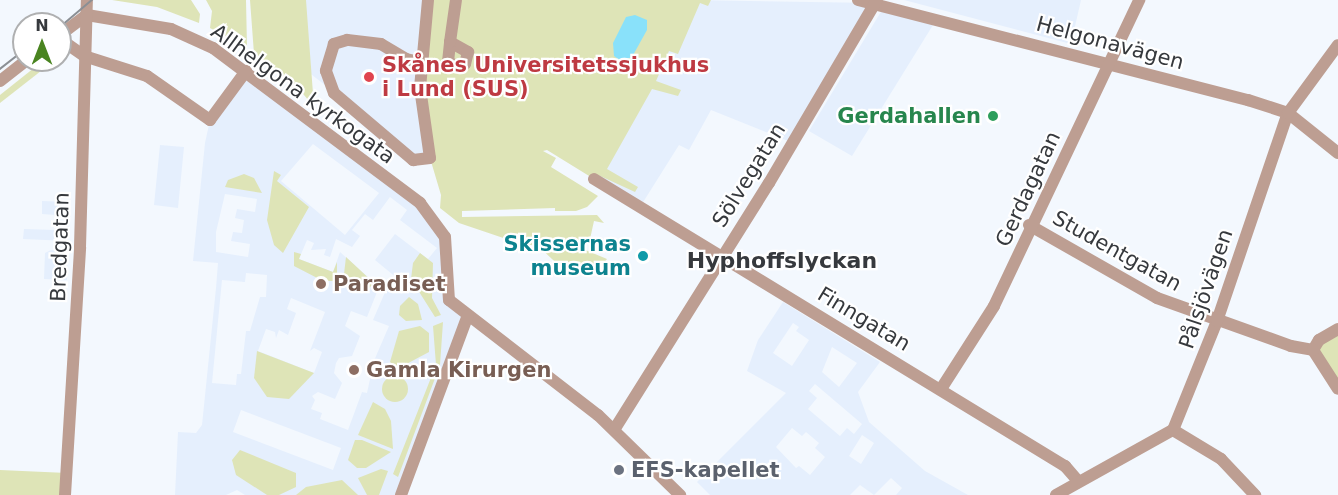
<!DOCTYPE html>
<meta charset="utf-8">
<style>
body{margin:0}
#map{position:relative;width:1338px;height:495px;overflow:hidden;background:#f3f8fe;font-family:"DejaVu Sans",sans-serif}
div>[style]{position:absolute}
.built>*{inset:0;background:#e5effd}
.green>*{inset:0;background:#dee4b7}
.round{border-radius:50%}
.water>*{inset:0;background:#89e1fa}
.minor>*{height:12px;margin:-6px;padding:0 6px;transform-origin:6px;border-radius:6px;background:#bd9e92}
.tram>*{height:1.5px;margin:-0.75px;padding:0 0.75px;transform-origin:0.75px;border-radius:0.75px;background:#8b8f94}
.dots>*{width:16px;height:16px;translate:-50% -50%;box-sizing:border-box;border:3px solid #fff;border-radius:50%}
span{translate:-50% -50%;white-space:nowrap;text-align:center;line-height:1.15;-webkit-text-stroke:4.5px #fff;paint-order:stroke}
.street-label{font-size:21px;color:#36393d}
.health-label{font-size:21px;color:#be3a42;font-weight:700}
.left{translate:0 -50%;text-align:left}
.leisure-label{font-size:21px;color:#27864d;font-weight:700}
.right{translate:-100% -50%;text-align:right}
.culture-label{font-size:21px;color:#0d838f;font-weight:700}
.education-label{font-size:21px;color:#785e54;font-weight:700}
.worship-label{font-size:21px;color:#5b616d;font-weight:700}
.neighbourhood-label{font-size:22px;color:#36393d;font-weight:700}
.north{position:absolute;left:12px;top:12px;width:60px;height:60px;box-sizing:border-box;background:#fff;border:2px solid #afb0b1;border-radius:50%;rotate:0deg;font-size:16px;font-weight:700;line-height:24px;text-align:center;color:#36393d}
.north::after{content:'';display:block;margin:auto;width:21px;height:27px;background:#498420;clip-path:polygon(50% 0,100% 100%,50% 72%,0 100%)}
</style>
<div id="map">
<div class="built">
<div style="clip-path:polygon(303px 0,428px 0,430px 158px,421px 160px,307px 71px)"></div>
<div style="clip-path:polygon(690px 0,875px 3px,793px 143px,711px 110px,689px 150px,679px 145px,640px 207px,594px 179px)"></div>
<div style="clip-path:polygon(904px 0,1081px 0,1071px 44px)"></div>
<div style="clip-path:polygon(882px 10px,933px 25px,852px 156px,809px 131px)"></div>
<div style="clip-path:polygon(evenodd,246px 71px,311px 119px,443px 230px,445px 285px,468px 315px,401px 495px,245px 495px,237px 490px,226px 495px,175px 495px,178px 432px,196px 433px,202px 425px,216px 288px,218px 263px,193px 261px,205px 143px,210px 120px,246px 71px,313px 144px,379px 193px,345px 235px,281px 181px,313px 144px,246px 71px,225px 194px,257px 199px,255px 212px,237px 209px,235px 218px,244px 220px,242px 233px,233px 232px,231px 241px,250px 244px,248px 257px,216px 252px,216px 232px,225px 194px,246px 71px,390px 197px,407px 210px,400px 220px,437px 248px,428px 259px,395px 234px,375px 260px,398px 279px,389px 291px,386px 290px,373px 320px,389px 326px,373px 363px,378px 366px,372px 370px,367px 393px,362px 392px,348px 430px,320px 419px,322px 413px,311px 409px,315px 400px,312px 396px,318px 392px,335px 399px,342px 383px,334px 373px,336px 363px,339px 358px,352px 356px,360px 336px,345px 326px,351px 311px,367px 317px,379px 287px,340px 252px,333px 272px,299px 259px,307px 240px,314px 243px,311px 250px,326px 249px,324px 255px,330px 257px,336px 239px,352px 247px,360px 236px,352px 230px,365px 214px,373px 220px,390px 197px,246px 71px,246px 273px,267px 275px,266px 297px,260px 297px,250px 331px,246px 331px,241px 374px,237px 374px,236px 385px,212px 383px,222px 280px,245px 282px,246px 273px,246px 71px,291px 298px,325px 312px,310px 351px,314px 348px,322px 352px,314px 373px,258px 351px,266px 329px,275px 332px,276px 338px,279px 330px,288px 335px,296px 313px,287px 309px,291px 298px,246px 71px,241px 410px,341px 448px,333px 470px,233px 432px,241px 410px)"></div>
<div style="clip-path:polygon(160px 145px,184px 147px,178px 208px,154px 205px)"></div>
<div style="clip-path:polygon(42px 201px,69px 202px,69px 216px,42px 214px)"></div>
<div style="clip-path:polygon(56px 221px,69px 221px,68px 241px,23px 239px,24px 229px,55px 230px)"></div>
<div style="clip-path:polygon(51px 250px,68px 251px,67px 280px,44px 279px,45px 253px)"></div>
<div style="clip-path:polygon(evenodd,783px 302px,880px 362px,858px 392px,869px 422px,925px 471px,968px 495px,896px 495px,902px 488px,891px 478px,874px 495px,860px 485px,850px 495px,710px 495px,697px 482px,786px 393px,747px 371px,758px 340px,783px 302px,793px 323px,799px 327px,796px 331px,809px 340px,792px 366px,773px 353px,793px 323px,783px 302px,832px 347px,857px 363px,839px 387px,822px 372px,832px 347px,783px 302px,815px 384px,862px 424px,854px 434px,847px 428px,840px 436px,808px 409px,817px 398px,809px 391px,815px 384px,783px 302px,792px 428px,802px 436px,806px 432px,819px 443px,815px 448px,825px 457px,810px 475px,799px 466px,796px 468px,776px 447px,792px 428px,783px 302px,862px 435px,874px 443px,861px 464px,849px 456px,862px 435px)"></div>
</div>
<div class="green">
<div style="clip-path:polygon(112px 0,191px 0,200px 14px,199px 23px,157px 7px)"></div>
<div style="clip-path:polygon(206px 0,246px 0,247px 47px,210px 28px,212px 11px)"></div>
<div style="clip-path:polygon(250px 0,306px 0,314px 107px,299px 89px,254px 54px)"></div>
<div style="clip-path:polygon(428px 0,711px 0,708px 6px,700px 3px,678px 54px,669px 51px,656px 81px,681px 90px,678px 96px,652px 89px,607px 169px,638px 187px,635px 192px,598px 175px,594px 179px,547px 150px,543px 151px,556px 158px,551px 167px,598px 196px,587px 207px,576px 211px,555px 211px,555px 208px,462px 211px,462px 217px,597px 215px,604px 223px,594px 221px,590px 239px,584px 239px,583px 249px,607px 259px,596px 273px,586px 274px,576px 265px,567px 273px,537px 245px,524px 245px,459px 223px,440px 208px,441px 195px,430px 158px,420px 88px)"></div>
<div style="clip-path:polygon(44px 60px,55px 60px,0 103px,0 95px)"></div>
<div style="clip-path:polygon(274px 171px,281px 175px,277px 181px,309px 207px,283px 253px,274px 245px,267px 220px)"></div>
<div style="clip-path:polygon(244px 174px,254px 178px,262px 193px,225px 187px,228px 180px)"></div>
<div style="clip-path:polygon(294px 252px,301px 254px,299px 259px,333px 272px,337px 262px,337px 281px,323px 281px,294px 266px)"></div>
<div style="clip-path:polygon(420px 253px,433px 263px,432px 298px,441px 315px,435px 317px,411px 279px,413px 263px)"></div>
<div style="clip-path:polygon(346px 257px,374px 283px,364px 293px,348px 289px,344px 274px)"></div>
<div style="clip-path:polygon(409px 297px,418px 304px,422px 320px,406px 321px,399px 315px,400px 306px)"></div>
<div style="clip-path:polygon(443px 322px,440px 365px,398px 477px,393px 474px,436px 365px,433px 326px)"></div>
<div style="clip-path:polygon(420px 326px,429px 333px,429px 352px,397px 369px,390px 362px,399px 331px)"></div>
<div style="clip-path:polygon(1338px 329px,1338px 378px,1333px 381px,1315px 345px)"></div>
<div style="clip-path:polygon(257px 351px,314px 373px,289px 399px,267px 397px,254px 378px)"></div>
<div class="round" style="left:382px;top:376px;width:26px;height:26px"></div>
<div style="clip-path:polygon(373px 402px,385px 409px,391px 421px,393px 449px,358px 435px)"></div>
<div style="clip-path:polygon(355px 440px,362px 440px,391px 452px,366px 468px,357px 468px,348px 460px)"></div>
<div style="clip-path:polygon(240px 450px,296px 473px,296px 487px,279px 495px,267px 495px,236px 475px,232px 460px)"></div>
<div style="clip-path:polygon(381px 469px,388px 471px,379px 495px,367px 495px,358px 478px)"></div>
<div style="clip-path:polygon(0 470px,67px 473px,65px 495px,0 495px)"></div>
<div style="clip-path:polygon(342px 480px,358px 495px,296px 495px,306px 487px)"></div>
</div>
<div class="water">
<div style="clip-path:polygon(635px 15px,647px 20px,647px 30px,632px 57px,621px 61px,614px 56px,613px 43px,626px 17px)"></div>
</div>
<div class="minor">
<div style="left:858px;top:0;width:403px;rotate:14.4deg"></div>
<div style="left:1248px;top:100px;width:42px;rotate:18deg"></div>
<div style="left:1288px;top:113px;width:64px;rotate:38.7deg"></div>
<div style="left:87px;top:15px;width:85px;rotate:9.5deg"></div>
<div style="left:171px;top:29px;width:46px;rotate:24.3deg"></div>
<div style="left:213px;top:48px;width:259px;rotate:36.8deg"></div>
<div style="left:420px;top:203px;width:42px;rotate:53.7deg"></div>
<div style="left:445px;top:237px;width:63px;rotate:86.4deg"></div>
<div style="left:449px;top:300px;width:188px;rotate:37.7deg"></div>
<div style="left:598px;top:415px;width:115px;rotate:44.3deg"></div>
<div style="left:60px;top:35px;width:34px;rotate:-37deg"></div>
<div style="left:60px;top:39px;width:29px;rotate:35deg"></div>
<div style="left:450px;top:42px;width:21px;rotate:29deg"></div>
<div style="left:468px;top:52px;width:12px;rotate:104deg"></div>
<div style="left:465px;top:64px;width:7px;rotate:153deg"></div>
<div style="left:459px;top:67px;width:12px;rotate:-156deg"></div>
<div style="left:448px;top:62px;width:20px;rotate:-84deg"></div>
<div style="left:450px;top:42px;width:42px;rotate:-81.9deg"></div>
<div style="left:84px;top:56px;width:66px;rotate:17.6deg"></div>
<div style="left:147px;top:76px;width:77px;rotate:34.9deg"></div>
<div style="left:210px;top:120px;width:61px;rotate:-53.7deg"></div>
<div style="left:420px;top:62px;width:14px;rotate:-168deg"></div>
<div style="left:406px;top:59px;width:29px;rotate:-149deg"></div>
<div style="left:381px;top:44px;width:34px;rotate:-173deg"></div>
<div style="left:347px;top:40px;width:14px;rotate:163deg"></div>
<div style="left:334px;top:44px;width:28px;rotate:107deg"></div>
<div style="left:326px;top:71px;width:23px;rotate:70deg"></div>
<div style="left:334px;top:93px;width:104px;rotate:40.3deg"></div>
<div style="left:413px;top:160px;width:17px;rotate:-7deg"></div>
<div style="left:430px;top:158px;width:71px;rotate:-98.1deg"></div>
<div style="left:420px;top:88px;width:88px;rotate:-84.8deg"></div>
<div style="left:0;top:81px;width:34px;rotate:-38deg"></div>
<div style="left:594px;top:179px;width:552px;rotate:31.36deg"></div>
<div style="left:1065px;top:466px;width:20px;rotate:49deg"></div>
<div style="left:1029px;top:225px;width:147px;rotate:29.7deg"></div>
<div style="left:1157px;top:298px;width:142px;rotate:19.7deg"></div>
<div style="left:1291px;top:346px;width:22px;rotate:10deg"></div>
<div style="left:1313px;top:350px;width:46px;rotate:57.3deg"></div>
<div style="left:1313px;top:350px;width:12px;rotate:-59deg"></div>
<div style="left:1319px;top:340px;width:22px;rotate:-30deg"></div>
<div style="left:941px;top:389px;width:98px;rotate:-57.4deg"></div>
<div style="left:994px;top:306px;width:339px;rotate:-64.6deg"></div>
<div style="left:614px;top:430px;width:292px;rotate:-57.9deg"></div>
<div style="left:769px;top:183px;width:212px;rotate:-59.5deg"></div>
<div style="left:1173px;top:430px;width:56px;rotate:31.1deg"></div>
<div style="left:1221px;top:459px;width:50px;rotate:46.6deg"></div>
<div style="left:65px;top:495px;width:248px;rotate:-86.5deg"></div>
<div style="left:80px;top:247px;width:247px;rotate:-88.4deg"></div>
<div style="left:401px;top:495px;width:192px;rotate:-69.6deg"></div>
<div style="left:1056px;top:495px;width:134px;rotate:-29.1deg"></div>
<div style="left:1173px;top:430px;width:118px;rotate:-68deg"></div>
<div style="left:1217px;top:321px;width:220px;rotate:-71.2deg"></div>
<div style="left:1288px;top:113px;width:84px;rotate:-53.7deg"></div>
</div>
<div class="tram">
<div style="left:60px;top:27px;width:42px;rotate:-40.2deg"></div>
<div style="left:0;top:69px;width:31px;rotate:-38deg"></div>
</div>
<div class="dots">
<div style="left:369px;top:77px;background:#e0444e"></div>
<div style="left:993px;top:116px;background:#2e9e5b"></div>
<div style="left:643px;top:256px;background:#0f9aa8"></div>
<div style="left:321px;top:284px;background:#8d6e63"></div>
<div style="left:354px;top:370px;background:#8d6e63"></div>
<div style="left:619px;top:470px;background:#6b7280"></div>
</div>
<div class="street-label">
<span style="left:1110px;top:43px;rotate:15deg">Helgonavägen</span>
<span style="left:303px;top:94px;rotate:36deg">Allhelgona kyrkogata</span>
<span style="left:749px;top:175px;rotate:-58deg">Sölvegatan</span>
<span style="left:1028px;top:189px;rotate:-65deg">Gerdagatan</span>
<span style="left:60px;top:247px;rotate:-88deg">Bredgatan</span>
<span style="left:1117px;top:251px;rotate:29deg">Studentgatan</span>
<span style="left:1206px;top:289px;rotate:-71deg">Pålsjövägen</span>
<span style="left:864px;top:319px;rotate:31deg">Finngatan</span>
</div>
<div class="health-label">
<span class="left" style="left:382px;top:77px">Skånes Universitetssjukhus<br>i Lund (SUS)</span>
</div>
<div class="leisure-label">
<span class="right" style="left:981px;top:116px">Gerdahallen</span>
</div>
<div class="culture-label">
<span class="right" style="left:631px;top:256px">Skissernas<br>museum</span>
</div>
<div class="education-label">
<span class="left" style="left:333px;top:284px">Paradiset</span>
<span class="left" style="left:366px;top:370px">Gamla Kirurgen</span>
</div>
<div class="worship-label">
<span class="left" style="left:631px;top:470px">EFS-kapellet</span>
</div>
<div class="neighbourhood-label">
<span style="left:782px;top:261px">Hyphoffslyckan</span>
</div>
<div class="north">N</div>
</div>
